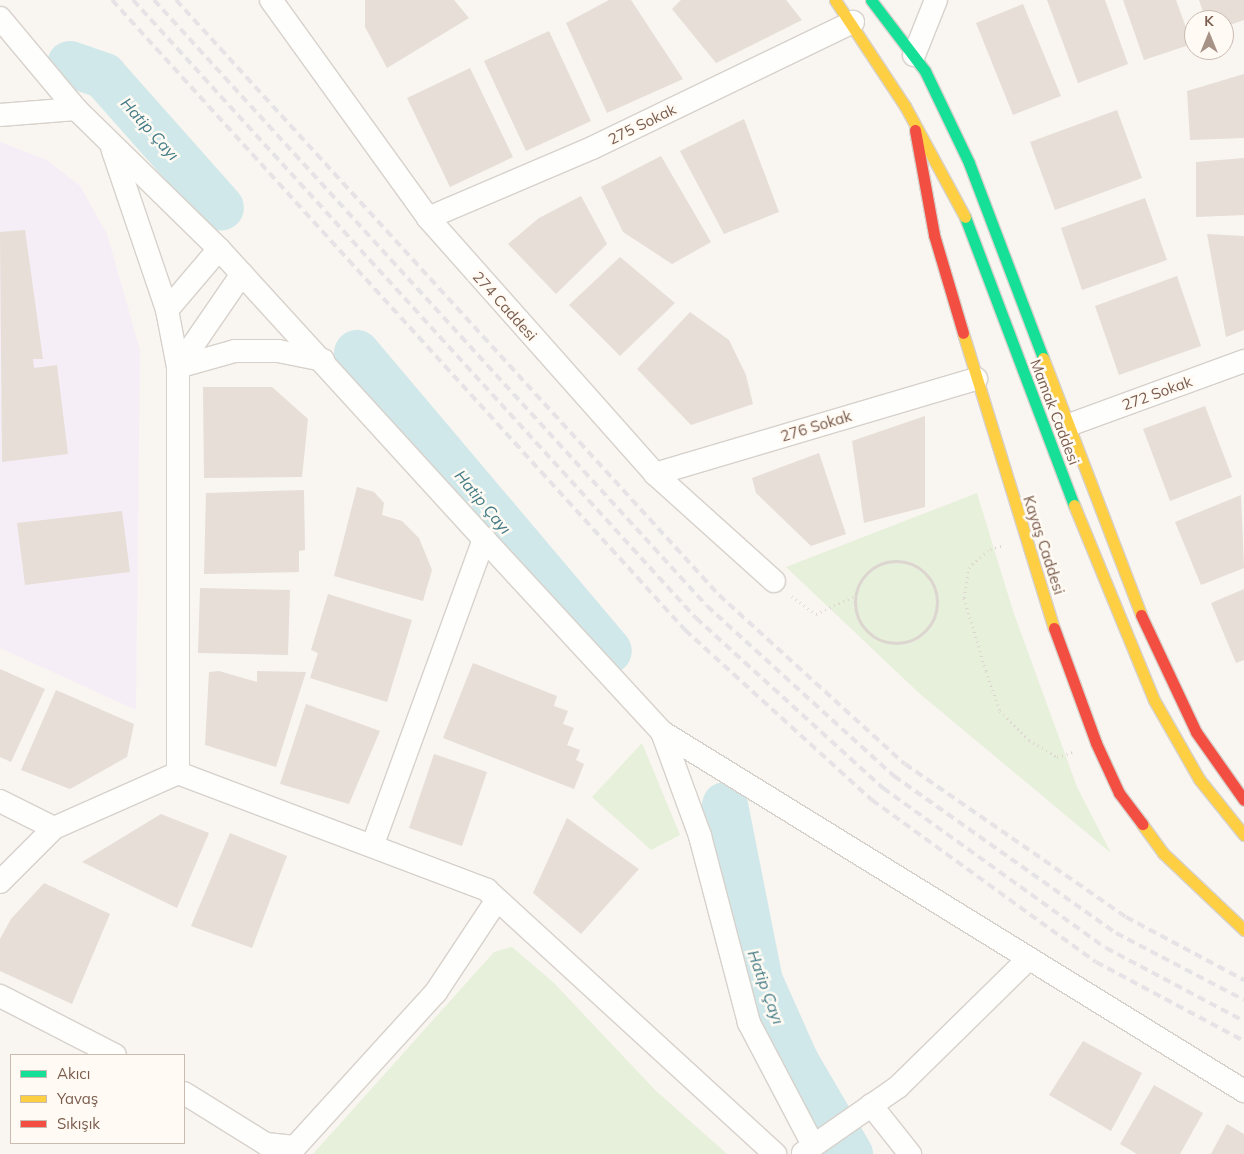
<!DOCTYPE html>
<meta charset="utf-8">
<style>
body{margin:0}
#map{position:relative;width:1244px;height:1154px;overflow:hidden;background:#f9f5f0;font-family:Mulish,sans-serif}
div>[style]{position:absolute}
.education>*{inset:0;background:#f6eef6}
.green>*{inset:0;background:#e7f0db}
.river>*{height:46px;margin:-23px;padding:0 23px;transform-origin:23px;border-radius:23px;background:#d0e8ea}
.building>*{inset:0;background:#e6ded7}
.path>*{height:3px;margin-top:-1.5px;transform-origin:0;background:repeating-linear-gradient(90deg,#dcd5d0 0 1px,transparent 0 5px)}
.path>.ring{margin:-1.5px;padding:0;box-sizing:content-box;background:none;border:3px solid #dcd5d0;border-radius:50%}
.roads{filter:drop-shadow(1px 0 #d7d1cb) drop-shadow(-1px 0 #d7d1cb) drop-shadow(0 1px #d7d1cb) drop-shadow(0 -1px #d7d1cb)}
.street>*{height:22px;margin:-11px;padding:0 11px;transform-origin:11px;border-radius:11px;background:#fefefd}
.fast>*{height:11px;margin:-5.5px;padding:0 5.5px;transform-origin:5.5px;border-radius:5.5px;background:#16e098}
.slow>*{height:11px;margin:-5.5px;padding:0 5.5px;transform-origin:5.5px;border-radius:5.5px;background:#ffcf43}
.jam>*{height:11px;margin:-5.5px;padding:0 5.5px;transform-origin:5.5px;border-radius:5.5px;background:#f24e42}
.rail>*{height:4px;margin-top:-2px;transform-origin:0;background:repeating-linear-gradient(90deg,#e6e3e7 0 8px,transparent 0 13px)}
span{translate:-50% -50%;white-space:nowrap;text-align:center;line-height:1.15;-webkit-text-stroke:5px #fffaf3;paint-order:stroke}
.street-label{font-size:15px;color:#7a5c4d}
.water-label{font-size:16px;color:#437c86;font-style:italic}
.legend{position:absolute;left:10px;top:1054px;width:175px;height:90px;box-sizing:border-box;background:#fffaf3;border:1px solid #cabbb1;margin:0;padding:6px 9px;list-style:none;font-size:15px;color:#7a5c4d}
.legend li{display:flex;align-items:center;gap:10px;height:25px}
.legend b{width:25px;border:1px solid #cabbb1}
.north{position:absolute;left:1184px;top:10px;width:50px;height:50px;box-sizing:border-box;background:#fffaf3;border:1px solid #cabbb1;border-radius:50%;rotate:0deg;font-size:14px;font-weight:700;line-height:20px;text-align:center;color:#7a5c4d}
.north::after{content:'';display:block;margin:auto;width:18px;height:22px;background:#a69286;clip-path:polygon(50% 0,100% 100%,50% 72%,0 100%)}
</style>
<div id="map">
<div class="education">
<div style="clip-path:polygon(0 142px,47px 160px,80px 186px,107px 234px,140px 350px,136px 710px,0 648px)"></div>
</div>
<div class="green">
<div style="clip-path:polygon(977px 493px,1013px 611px,1077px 787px,1111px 853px,919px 693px,786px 567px)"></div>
<div style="clip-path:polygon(642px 743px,680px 835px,651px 850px,592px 797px)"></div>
<div style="clip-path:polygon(512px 947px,554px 983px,655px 1090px,727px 1154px,313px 1154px,494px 952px)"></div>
</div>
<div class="river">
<div style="left:70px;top:64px;width:36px;rotate:19deg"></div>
<div style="left:104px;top:76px;width:176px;rotate:48.4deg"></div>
<div style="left:357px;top:353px;width:390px;rotate:49.8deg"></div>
<div style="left:725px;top:805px;width:179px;rotate:78.8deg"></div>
<div style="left:760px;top:981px;width:89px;rotate:66deg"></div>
<div style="left:796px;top:1062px;width:107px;rotate:59.6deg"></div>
</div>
<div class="building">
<div style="clip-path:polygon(365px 0,454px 0,469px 18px,387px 68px,365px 27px)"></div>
<div style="clip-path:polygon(609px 0,631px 0,683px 79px,607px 113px,566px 23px)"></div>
<div style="clip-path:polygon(681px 0,786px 0,802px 20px,716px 63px,672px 9px)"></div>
<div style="clip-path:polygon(1047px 0,1105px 0,1128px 64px,1078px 83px)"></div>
<div style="clip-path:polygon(1123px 0,1176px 0,1192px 44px,1144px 60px)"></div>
<div style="clip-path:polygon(1199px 0,1244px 0,1244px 20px,1224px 27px,1224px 20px,1206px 20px)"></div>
<div style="clip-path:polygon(1023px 4px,1061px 96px,1013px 115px,976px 23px)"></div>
<div style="clip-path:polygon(549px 31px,591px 121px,526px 151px,484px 61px)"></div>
<div style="clip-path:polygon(470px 68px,513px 157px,450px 187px,407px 98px)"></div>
<div style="clip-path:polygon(1244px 74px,1244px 138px,1190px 140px,1187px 91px)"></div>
<div style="clip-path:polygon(1117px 110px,1142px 178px,1055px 210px,1030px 142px)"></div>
<div style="clip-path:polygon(744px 119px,779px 212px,724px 234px,680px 151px)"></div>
<div style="clip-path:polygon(661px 156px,711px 242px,672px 264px,623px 232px,601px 187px)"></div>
<div style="clip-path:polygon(1244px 158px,1244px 215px,1196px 217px,1196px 162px)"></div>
<div style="clip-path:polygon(581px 196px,607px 244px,556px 294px,508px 244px,539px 218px)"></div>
<div style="clip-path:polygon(1145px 198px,1167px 260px,1082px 290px,1061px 228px)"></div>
<div style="clip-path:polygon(25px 230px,43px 359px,33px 359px,34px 368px,57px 365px,68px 454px,2px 462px,0 232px)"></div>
<div style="clip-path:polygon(1207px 234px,1244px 236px,1244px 330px,1226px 337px)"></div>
<div style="clip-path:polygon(620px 257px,675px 303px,620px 356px,569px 305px)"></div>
<div style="clip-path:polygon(1177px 276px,1201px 346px,1119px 375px,1095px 306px)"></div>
<div style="clip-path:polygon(690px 312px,729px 340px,746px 375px,753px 404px,691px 425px,637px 369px)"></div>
<div style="clip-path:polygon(203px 387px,272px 387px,308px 419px,302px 477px,204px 478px)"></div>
<div style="clip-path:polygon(1205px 406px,1232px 477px,1170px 501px,1143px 429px)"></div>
<div style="clip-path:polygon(925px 416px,925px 507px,864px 523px,852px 441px)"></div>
<div style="clip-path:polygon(819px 453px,846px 534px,811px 546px,756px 493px,752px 478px)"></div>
<div style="clip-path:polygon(357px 487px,374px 492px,384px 503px,382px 515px,402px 521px,419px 538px,432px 570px,423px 601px,334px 576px)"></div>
<div style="clip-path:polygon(304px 490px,305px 550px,299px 551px,299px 572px,204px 574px,206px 493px)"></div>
<div style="clip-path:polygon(1241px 495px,1244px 568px,1201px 585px,1175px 522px)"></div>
<div style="clip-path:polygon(122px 511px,130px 572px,25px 585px,17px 523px)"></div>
<div style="clip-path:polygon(200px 588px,290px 590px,288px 655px,198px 653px)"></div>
<div style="clip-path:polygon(1244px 589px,1244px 660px,1236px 663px,1211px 603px)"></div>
<div style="clip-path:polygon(328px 594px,412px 620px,387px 702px,310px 678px,318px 653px,311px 650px)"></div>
<div style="clip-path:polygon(473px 663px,557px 696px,554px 706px,568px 711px,563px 724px,574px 728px,567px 745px,580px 750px,576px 760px,584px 764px,574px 789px,443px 738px)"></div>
<div style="clip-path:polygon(0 669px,45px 689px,11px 762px,0 757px)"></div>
<div style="clip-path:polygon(219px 671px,257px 682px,257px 671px,306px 672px,276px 767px,205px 745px,209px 672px)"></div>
<div style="clip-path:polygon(56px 690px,134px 724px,127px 757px,70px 789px,21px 770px)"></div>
<div style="clip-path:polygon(306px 704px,380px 731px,349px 804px,280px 784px)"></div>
<div style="clip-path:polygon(434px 754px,487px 772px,462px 846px,409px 828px)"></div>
<div style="clip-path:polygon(161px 814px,209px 833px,177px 908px,82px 862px)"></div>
<div style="clip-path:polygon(567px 818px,639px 869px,581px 934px,533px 893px)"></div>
<div style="clip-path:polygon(230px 833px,287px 856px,252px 948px,191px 926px)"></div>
<div style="clip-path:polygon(44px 883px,110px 914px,72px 1004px,0 971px,0 939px,11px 919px)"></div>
<div style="clip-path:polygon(1083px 1041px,1142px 1073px,1111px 1131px,1049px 1095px)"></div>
<div style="clip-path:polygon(1154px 1085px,1203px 1113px,1180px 1154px,1137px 1154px,1120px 1144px)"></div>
<div style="clip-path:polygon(1227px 1124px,1244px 1134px,1244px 1154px,1211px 1154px)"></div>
</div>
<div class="path">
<div style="left:1001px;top:546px;width:14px;rotate:163deg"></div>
<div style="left:988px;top:550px;width:25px;rotate:138deg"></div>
<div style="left:969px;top:567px;width:31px;rotate:99deg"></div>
<div style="left:964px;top:598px;width:76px;rotate:73.2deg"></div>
<div style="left:986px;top:671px;width:42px;rotate:70.7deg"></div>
<div style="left:1000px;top:711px;width:41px;rotate:45deg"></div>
<div style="left:1029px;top:740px;width:33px;rotate:31deg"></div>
<div style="left:1057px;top:757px;width:16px;rotate:-18deg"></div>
<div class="ring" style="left:855px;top:561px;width:79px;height:79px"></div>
<div style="left:792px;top:596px;width:30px;rotate:37deg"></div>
<div style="left:816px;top:614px;width:43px;rotate:-24.8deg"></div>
</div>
<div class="roads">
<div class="street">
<div style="left:271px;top:0;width:269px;rotate:54.2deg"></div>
<div style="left:428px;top:218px;width:342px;rotate:48.4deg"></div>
<div style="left:655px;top:474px;width:160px;rotate:42deg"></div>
<div style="left:0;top:18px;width:119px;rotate:50.1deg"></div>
<div style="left:76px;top:109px;width:200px;rotate:44.4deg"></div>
<div style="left:219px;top:249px;width:393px;rotate:47.6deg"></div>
<div style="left:914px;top:55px;width:59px;rotate:-68.2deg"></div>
<div style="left:0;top:115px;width:76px;rotate:-4.5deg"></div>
<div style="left:112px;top:148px;width:171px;rotate:71.2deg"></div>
<div style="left:428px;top:218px;width:178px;rotate:-23.1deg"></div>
<div style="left:592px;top:148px;width:290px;rotate:-25.8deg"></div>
<div style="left:178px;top:367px;width:59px;rotate:-15.7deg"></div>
<div style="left:235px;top:351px;width:43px"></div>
<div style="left:278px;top:351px;width:46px;rotate:11.3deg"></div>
<div style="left:178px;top:367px;width:113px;rotate:-55.5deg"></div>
<div style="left:1069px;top:425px;width:186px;rotate:-20.1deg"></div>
<div style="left:655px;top:474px;width:335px;rotate:-16.5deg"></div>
<div style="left:662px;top:732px;width:684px;rotate:31.67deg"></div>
<div style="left:178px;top:773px;width:406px;rotate:-90deg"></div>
<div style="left:178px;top:367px;width:58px;rotate:-100.9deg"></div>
<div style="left:167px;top:310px;width:80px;rotate:-49.6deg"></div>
<div style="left:0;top:801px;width:60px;rotate:26.6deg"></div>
<div style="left:373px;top:844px;width:325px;rotate:-70deg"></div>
<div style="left:484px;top:539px;width:263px;rotate:47.3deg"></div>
<div style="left:662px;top:732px;width:111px;rotate:69.9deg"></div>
<div style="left:700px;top:836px;width:193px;rotate:75.3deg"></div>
<div style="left:749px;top:1023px;width:136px;rotate:62.3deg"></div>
<div style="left:0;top:882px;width:76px;rotate:-45deg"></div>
<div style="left:54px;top:828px;width:136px;rotate:-23.9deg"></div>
<div style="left:178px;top:773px;width:330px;rotate:20.7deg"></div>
<div style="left:487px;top:890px;width:391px;rotate:42.5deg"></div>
<div style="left:0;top:996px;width:129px;rotate:27.2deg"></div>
<div style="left:184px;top:1093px;width:97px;rotate:31.9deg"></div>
<div style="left:266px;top:1144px;width:29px;rotate:6deg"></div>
<div style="left:295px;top:1147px;width:210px;rotate:-47.7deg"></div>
<div style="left:436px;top:992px;width:110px;rotate:-56.5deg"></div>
<div style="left:871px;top:1105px;width:63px;rotate:51.5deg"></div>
<div style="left:803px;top:1153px;width:116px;rotate:-34.8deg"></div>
<div style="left:898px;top:1087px;width:180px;rotate:-44.5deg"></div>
</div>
<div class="fast">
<div style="left:871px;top:0;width:89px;rotate:52.7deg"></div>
<div style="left:925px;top:71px;width:102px;rotate:64.4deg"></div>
<div style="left:969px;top:163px;width:209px;rotate:69.2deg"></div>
<div style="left:965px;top:217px;width:308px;rotate:69.3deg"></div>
</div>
<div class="slow">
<div style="left:835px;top:0;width:127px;rotate:56.6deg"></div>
<div style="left:905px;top:106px;width:126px;rotate:61.6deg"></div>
<div style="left:963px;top:333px;width:309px;rotate:72.9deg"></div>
<div style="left:1043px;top:358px;width:275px;rotate:69.1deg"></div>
<div style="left:1074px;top:505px;width:211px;rotate:67.7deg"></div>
<div style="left:1154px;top:700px;width:91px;rotate:60.3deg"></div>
<div style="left:1199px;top:779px;width:72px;rotate:51.2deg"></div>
<div style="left:1142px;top:824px;width:36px;rotate:54deg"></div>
<div style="left:1163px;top:853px;width:112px;rotate:43.5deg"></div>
</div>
<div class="jam">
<div style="left:915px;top:130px;width:107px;rotate:79.7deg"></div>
<div style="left:934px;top:235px;width:102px;rotate:73.5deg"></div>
<div style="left:1141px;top:615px;width:129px;rotate:64.8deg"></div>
<div style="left:1196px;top:732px;width:83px;rotate:54.8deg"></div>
<div style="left:1054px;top:628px;width:122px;rotate:69.9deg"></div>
<div style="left:1096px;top:743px;width:55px;rotate:65.3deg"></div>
<div style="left:1119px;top:793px;width:39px;rotate:53deg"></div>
</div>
</div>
<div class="rail">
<div style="left:112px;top:0;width:852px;rotate:47.71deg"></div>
<div style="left:685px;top:630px;width:253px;rotate:42.3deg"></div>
<div style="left:872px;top:800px;width:276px;rotate:35.9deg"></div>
<div style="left:1096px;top:962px;width:168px;rotate:28.1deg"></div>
<div style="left:133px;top:0;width:836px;rotate:47.67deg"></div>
<div style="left:696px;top:618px;width:253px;rotate:42.3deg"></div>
<div style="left:883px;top:788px;width:274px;rotate:35.7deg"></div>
<div style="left:1106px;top:948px;width:156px;rotate:27.9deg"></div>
<div style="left:154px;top:0;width:820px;rotate:47.62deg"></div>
<div style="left:707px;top:606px;width:253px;rotate:42.3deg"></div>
<div style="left:894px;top:776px;width:272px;rotate:35.3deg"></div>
<div style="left:1116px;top:933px;width:144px;rotate:27.6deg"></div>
<div style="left:176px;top:0;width:806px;rotate:47.62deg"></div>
<div style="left:719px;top:595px;width:251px;rotate:42.3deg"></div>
<div style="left:905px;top:764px;width:269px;rotate:34.7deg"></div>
<div style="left:1126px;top:917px;width:134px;rotate:28.1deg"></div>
</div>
<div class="street-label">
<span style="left:642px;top:124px;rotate:-26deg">275 Sokak</span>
<span style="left:505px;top:306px;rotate:48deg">274 Caddesi</span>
<span style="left:1157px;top:393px;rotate:-20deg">272 Sokak</span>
<span style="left:1055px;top:412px;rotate:69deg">Mamak Caddesi</span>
<span style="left:816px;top:426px;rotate:-17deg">276 Sokak</span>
<span style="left:1044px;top:545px;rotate:72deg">Kayaş Caddesi</span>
</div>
<div class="water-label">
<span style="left:150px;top:129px;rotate:48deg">Hatip Çayı</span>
<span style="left:483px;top:502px;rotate:50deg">Hatip Çayı</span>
<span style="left:766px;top:987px;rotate:70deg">Hatip Çayı</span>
</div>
<ul class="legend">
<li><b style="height:6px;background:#16e098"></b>Akıcı</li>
<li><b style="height:6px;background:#ffcf43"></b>Yavaş</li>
<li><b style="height:6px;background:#f24e42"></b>Sıkışık</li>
</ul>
<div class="north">K</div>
</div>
